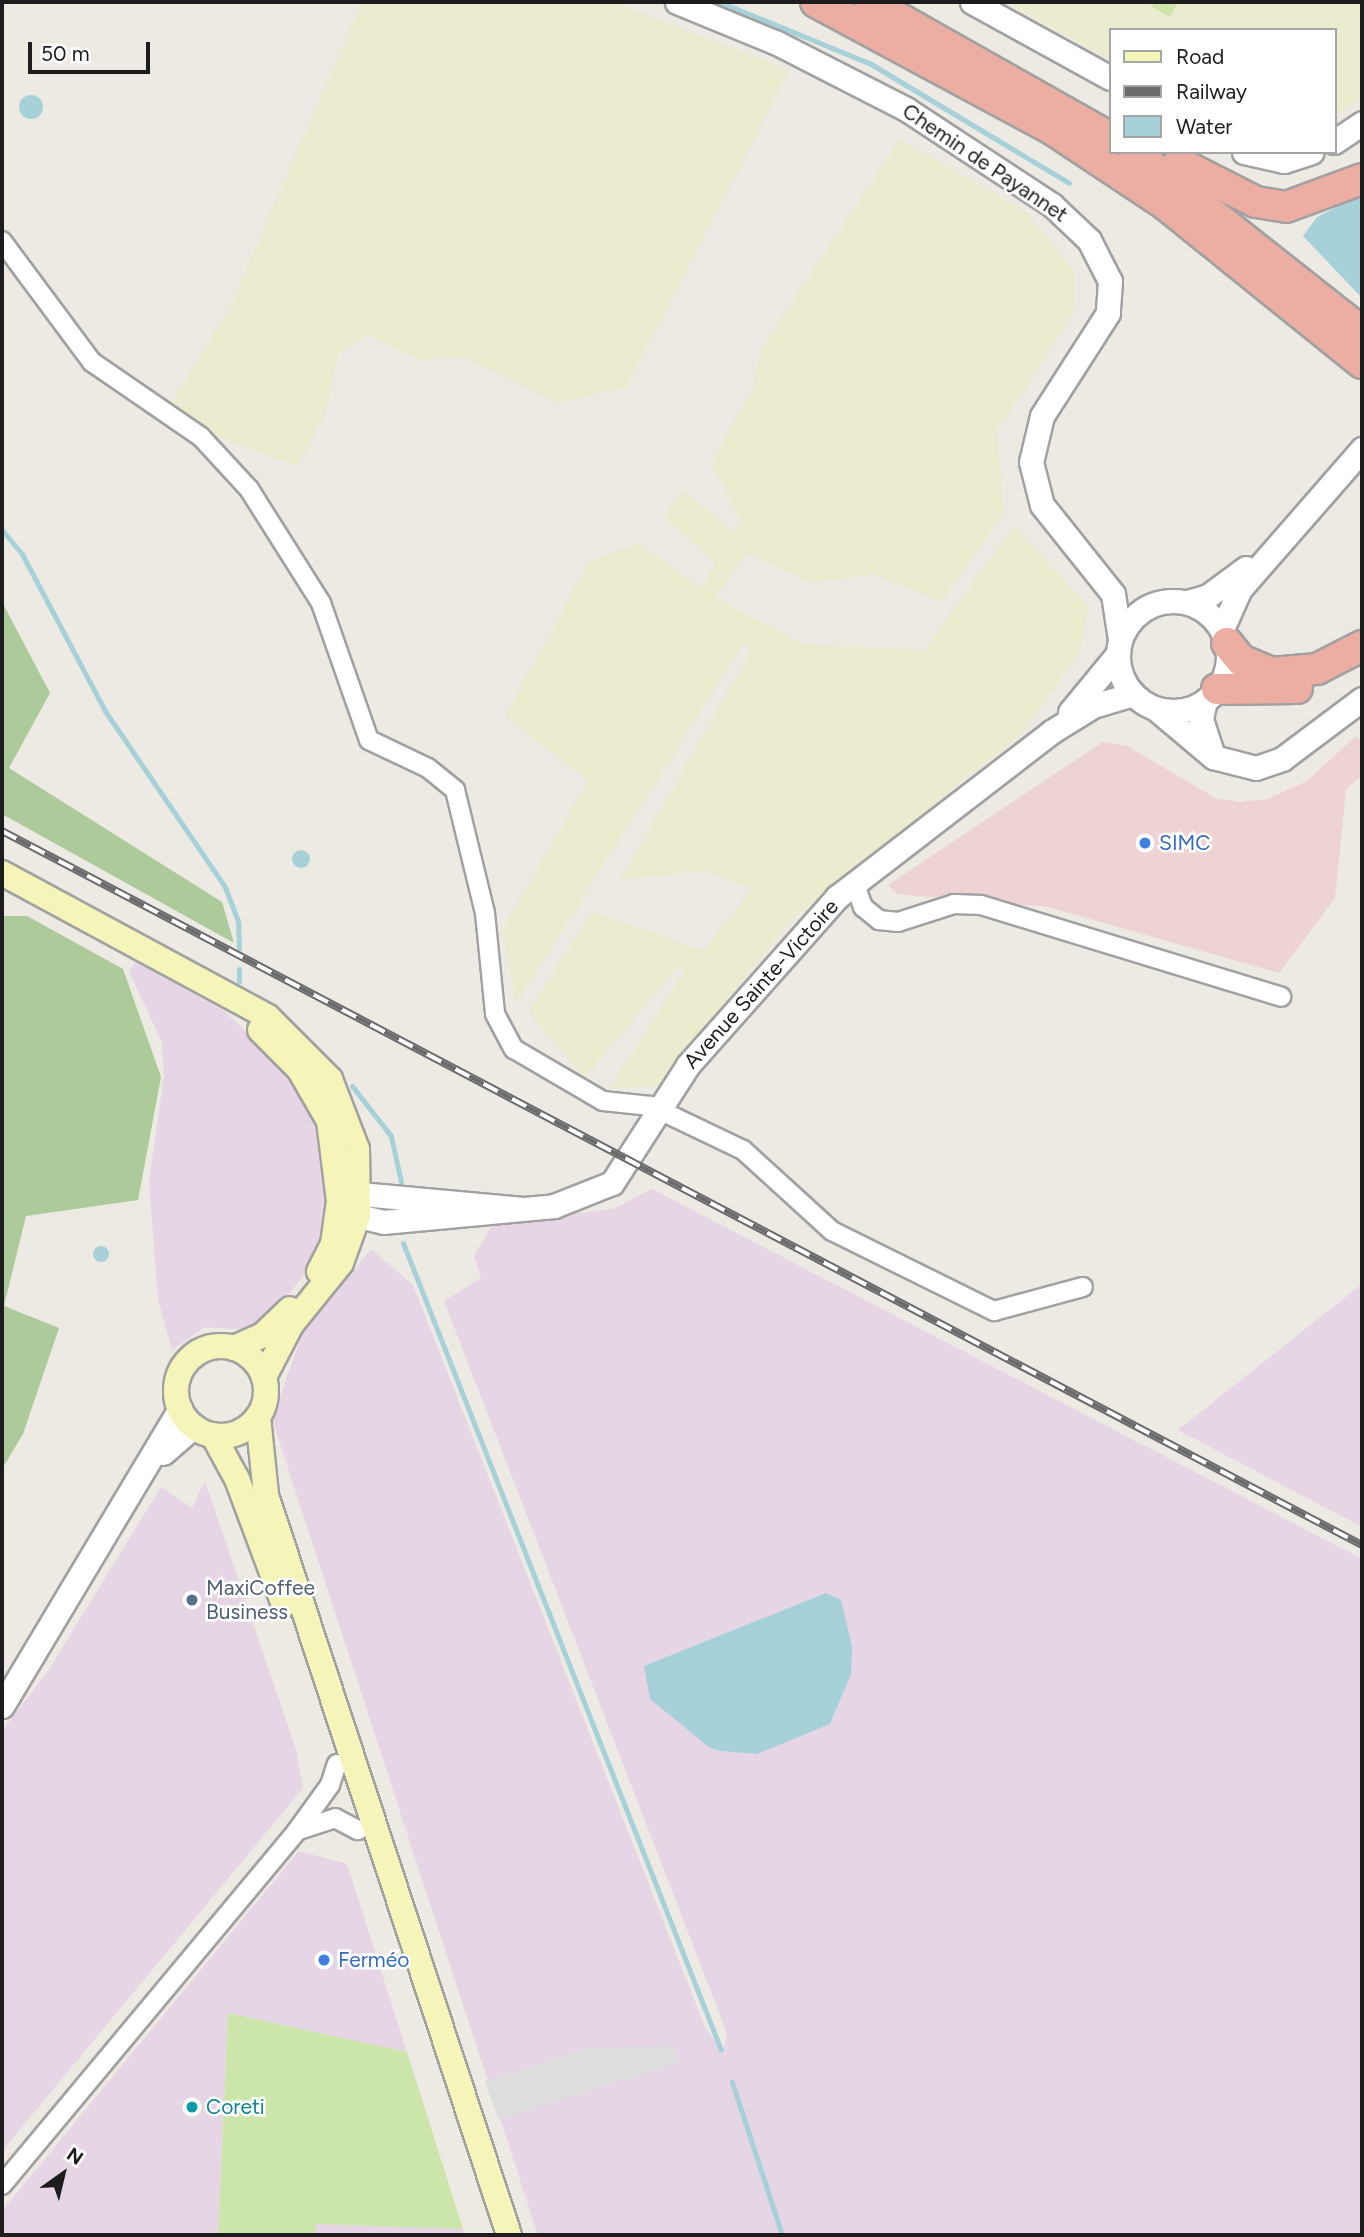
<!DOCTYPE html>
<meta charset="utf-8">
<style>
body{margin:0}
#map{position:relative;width:1364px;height:2237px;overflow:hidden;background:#ede9e3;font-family:Figtree,sans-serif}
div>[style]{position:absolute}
.commercial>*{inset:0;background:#eed3d4}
.industrial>*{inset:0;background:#e6d5e4}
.farmland>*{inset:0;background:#ebebcf}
.grass>*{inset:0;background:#cce5ab}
.forest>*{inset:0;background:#acca9a}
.parking>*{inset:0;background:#ddd}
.water>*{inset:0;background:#a6d1d9}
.round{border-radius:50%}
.stream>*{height:5px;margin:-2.5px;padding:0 2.5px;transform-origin:2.5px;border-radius:2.5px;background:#a6d1d9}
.roads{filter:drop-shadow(2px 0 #a1a1a1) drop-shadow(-2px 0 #a1a1a1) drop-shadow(0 2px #a1a1a1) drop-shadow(0 -2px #a1a1a1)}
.minor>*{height:18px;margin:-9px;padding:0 9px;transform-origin:9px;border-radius:9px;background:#fff}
.tertiary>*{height:23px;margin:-11.5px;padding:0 11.5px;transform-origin:11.5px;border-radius:11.5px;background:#fff}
.tertiary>.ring{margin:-11.5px;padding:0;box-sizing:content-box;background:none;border:23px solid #fff;border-radius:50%}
.secondary>*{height:24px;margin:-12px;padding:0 12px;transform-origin:12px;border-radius:12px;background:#f5f4b9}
.secondary>.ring{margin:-12px;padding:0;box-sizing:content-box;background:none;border:24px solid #f5f4b9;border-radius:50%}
.trunk>*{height:30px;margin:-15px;padding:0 15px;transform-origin:15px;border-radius:15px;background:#ecada2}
.rail>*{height:8px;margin-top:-4px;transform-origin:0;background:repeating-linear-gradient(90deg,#fff 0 16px,#6b6b6b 0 32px);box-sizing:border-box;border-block:2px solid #6b6b6b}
.dots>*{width:19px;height:19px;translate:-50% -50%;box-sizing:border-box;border:4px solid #fff;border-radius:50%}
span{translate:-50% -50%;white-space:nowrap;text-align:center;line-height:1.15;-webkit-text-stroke:5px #fff;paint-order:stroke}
.street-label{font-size:21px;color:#1d1d1d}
.shop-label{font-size:21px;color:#366cbe}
.left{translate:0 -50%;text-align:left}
.service-label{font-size:21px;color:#4e5e75}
.culture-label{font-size:21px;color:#0d838f}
.frame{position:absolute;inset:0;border:4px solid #1d1d1d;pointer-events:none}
.legend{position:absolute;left:1109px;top:28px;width:228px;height:126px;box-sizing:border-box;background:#fff;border:2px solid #a5a5a5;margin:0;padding:9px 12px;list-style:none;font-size:21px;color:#1d1d1d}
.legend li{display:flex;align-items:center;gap:14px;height:35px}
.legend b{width:35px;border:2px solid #a5a5a5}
.north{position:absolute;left:28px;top:2139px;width:70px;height:70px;-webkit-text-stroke:5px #fff;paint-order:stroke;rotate:34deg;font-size:19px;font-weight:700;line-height:28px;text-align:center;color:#1d1d1d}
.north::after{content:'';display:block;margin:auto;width:24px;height:32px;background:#1d1d1d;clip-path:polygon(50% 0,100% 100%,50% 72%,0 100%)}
.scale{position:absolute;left:28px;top:42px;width:122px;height:32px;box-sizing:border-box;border:4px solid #1d1d1d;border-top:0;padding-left:9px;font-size:21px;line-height:24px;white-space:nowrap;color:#1d1d1d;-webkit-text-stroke:5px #fff;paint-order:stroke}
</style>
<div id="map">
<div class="commercial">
<div style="clip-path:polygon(1356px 736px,1362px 742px,1362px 776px,1346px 789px,1335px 898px,1279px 973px,1048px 907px,897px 894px,888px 885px,1103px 742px,1127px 746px,1217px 799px,1240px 802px,1267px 799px,1307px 781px)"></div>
</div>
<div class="industrial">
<div style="clip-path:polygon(136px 962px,224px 1011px,291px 1074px,321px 1126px,331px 1174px,328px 1221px,311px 1265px,282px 1303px,245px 1330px,205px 1327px,172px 1350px,158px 1299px,149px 1181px,164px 1076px,162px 1043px,129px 971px)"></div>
<div style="clip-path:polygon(652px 1189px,1362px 1559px,1362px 2235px,538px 2235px,272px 1419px,302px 1335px,371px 1249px,413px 1285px,705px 2027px,723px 2052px,727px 2033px,444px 1301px,481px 1278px,474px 1256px,494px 1222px,613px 1209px)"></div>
<div style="clip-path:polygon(1362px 1284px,1362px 1527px,1178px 1430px)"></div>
<div style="clip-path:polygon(205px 1481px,296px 1750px,303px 1788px,2px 2151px,2px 1731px,48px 1671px,161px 1487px,192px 1508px)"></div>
<div style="clip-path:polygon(299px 1851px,347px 1864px,407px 2052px,228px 2013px,218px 2235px,2px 2235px,2px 2211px)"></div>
<div style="clip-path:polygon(315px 2224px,463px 2229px,465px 2235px,315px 2235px)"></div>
</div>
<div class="farmland">
<div style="clip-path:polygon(362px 2px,613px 2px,789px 70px,627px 387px,557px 403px,462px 357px,419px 360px,368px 335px,339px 352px,325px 414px,297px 466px,206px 433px,172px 402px,230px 307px)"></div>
<div style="clip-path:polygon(1003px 2px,1154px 2px,1170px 17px,1178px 2px,1362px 2px,1362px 98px,1334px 116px,1334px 30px,1110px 30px,1110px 60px)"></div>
<div style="clip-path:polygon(900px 139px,1026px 212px,1074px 270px,1075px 311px,997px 430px,1004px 514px,941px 602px,874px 574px,812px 583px,746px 553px,716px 598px,804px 644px,924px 650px,1014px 526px,1089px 607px,1079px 654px,1022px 733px,791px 920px,660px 1085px,610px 1089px,684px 971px,677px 967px,585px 1077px,529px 1012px,592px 911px,704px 951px,752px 889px,706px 871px,621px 879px,752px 649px,743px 644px,516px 1004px,503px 928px,589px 781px,505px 717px,589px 562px,638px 543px,701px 588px,716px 562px,664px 518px,683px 490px,734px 532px,740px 522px,712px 462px,753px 389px,760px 352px)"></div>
</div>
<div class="grass">
<div style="clip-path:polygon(1154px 2px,1178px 2px,1170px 17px,1151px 6px)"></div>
<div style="clip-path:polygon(228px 2013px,407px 2052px,463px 2229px,316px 2224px,315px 2235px,218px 2235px)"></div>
</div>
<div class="forest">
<div style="clip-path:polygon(2px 602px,50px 693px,9px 768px,222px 902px,234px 943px,2px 814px)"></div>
<div style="clip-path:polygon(2px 916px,27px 916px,123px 969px,161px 1077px,138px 1200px,26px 1216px,4px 1306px,59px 1328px,23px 1434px,2px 1469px)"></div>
</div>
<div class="parking">
<div style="clip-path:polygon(673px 2046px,681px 2062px,498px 2119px,485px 2081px,592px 2047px)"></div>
</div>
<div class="water">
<div class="round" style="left:19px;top:95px;width:24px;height:24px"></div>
<div style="clip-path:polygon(1362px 194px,1362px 298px,1303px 236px,1317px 217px)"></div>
<div class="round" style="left:292px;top:850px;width:18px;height:18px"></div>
<div class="round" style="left:93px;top:1246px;width:16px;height:16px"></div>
<div style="clip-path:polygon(826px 1593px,841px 1600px,852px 1647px,851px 1674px,830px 1724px,757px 1754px,722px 1751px,710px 1748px,650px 1699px,644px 1666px)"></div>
</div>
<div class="stream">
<div style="left:720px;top:2px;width:163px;rotate:22.3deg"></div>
<div style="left:871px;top:64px;width:231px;rotate:31deg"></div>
<div style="left:2px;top:530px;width:31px;rotate:50deg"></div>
<div style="left:22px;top:554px;width:178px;rotate:62.1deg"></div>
<div style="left:105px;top:711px;width:213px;rotate:55.7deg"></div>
<div style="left:225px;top:887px;width:36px;rotate:69deg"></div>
<div style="left:238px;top:921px;width:27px;rotate:88deg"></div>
<div style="left:239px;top:969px;width:12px;rotate:90deg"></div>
<div style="left:352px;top:1086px;width:63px;rotate:52deg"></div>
<div style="left:391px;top:1136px;width:47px;rotate:77.7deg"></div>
<div style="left:403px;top:1243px;width:867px;rotate:68.49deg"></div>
<div style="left:732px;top:2082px;width:161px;rotate:71.9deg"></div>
</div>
<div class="roads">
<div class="minor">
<div style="left:2px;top:241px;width:151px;rotate:53.4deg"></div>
<div style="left:92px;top:362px;width:132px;rotate:34.5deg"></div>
<div style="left:201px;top:437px;width:71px;rotate:47.3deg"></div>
<div style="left:249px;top:489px;width:135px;rotate:57.7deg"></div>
<div style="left:321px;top:603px;width:145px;rotate:70.7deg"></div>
<div style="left:369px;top:740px;width:65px;rotate:25.4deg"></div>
<div style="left:428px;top:768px;width:35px;rotate:39deg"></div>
<div style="left:455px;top:790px;width:127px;rotate:76.3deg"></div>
<div style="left:485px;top:913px;width:101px;rotate:84.3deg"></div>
<div style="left:495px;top:1014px;width:40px;rotate:62deg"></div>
<div style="left:514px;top:1049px;width:103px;rotate:30.3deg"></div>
<div style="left:603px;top:1101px;width:48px;rotate:5.9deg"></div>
<div style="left:651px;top:1106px;width:102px;rotate:25.6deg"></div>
<div style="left:743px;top:1150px;width:120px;rotate:42.3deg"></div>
<div style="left:832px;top:1231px;width:181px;rotate:26.3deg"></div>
<div style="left:994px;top:1311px;width:92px;rotate:-15.1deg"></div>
<div style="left:854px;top:882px;width:27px;rotate:70deg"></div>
<div style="left:863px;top:907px;width:21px;rotate:39deg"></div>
<div style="left:879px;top:920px;width:19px;rotate:6deg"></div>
<div style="left:898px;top:922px;width:59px;rotate:-17.8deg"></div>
<div style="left:954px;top:904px;width:27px;rotate:2deg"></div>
<div style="left:981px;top:905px;width:314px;rotate:17deg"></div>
<div style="left:299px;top:1830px;width:38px;rotate:-18deg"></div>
<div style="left:335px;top:1818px;width:26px;rotate:28deg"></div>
<div style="left:2px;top:2185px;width:459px;rotate:-50.2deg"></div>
<div style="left:296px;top:1832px;width:58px;rotate:-54.1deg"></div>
<div style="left:330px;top:1785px;width:22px;rotate:-72deg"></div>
</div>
<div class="tertiary">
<div style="left:677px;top:2px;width:108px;rotate:22.3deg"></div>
<div style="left:777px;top:43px;width:145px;rotate:27.1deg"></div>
<div style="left:906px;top:109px;width:175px;rotate:33.3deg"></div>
<div style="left:1052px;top:205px;width:51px;rotate:43.4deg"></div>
<div style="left:1089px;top:240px;width:46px;rotate:62.9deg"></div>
<div style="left:1110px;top:281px;width:32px;rotate:94deg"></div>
<div style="left:1108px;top:313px;width:122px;rotate:122.7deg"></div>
<div style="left:1042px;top:416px;width:47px;rotate:103.4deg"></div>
<div style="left:1031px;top:462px;width:44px;rotate:75.7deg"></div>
<div style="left:1042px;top:505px;width:114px;rotate:51.4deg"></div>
<div style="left:1113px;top:594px;width:46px;rotate:81.2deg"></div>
<div style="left:972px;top:2px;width:158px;rotate:28.8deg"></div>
<div style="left:1334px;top:142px;width:34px;rotate:-34deg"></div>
<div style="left:1244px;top:152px;width:41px;rotate:12.7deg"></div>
<div style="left:1284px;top:161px;width:29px;rotate:-18deg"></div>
<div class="ring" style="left:1118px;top:601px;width:87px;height:87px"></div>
<div style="left:1187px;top:602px;width:22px;rotate:-16deg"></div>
<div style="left:1208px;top:596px;width:47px;rotate:-36.4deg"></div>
<div style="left:1222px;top:629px;width:44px;rotate:-65.8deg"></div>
<div style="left:1240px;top:589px;width:186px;rotate:-48.9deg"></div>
<div style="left:1205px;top:701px;width:18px;rotate:103deg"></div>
<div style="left:1201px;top:719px;width:40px;rotate:72deg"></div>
<div style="left:1156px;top:709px;width:75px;rotate:40.1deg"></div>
<div style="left:1213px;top:757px;width:44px;rotate:14.3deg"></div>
<div style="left:1256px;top:768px;width:28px;rotate:-19deg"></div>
<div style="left:1282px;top:759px;width:100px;rotate:-36.9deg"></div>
<div style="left:1070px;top:712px;width:74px;rotate:-50.5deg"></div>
<div style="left:523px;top:1209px;width:164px;rotate:-174.7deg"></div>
<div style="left:360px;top:1194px;width:22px;rotate:162deg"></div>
<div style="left:339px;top:1201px;width:24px;rotate:38deg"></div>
<div style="left:358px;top:1216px;width:26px;rotate:13deg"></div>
<div style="left:383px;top:1222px;width:172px;rotate:-5.3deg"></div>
<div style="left:554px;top:1206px;width:62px;rotate:-21.6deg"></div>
<div style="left:612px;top:1183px;width:140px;rotate:-57.2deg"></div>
<div style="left:688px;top:1065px;width:225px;rotate:-48.4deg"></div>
<div style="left:837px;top:897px;width:270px;rotate:-37.6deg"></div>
<div style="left:1051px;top:732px;width:49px;rotate:-31.8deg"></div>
<div style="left:1093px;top:706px;width:42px;rotate:-16.7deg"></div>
<div style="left:163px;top:1453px;width:41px;rotate:-41.1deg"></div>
<div style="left:2px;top:1706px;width:347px;rotate:-59.1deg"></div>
</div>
<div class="secondary">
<div style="left:2px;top:873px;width:302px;rotate:28.4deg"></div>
<div style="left:268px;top:1017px;width:88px;rotate:45deg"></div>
<div style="left:330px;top:1079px;width:75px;rotate:68.9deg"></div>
<div style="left:357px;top:1149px;width:67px;rotate:89.1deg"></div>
<div style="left:358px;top:1216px;width:50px;rotate:109.9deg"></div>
<div style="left:341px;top:1263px;width:80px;rotate:128.9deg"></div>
<div style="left:291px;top:1325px;width:59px;rotate:117.4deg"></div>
<div style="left:260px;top:1030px;width:55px;rotate:45deg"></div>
<div style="left:299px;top:1069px;width:60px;rotate:60deg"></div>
<div style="left:329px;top:1121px;width:81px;rotate:82.9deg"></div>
<div style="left:339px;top:1201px;width:43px;rotate:97.9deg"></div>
<div style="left:333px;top:1244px;width:31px;rotate:117deg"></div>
<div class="ring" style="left:176px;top:1346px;width:66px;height:66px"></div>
<div style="left:234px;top:1348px;width:32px;rotate:-24deg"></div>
<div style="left:263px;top:1335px;width:37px;rotate:-44deg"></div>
<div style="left:258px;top:1417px;width:78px;rotate:84.1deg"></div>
<div style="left:266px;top:1495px;width:779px;rotate:71.82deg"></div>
<div style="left:213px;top:1435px;width:50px;rotate:61.4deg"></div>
<div style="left:237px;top:1479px;width:134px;rotate:69.5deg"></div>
</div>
<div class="trunk">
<div style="left:816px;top:2px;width:268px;rotate:28.3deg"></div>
<div style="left:1052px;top:129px;width:136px;rotate:33.6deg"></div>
<div style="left:1165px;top:204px;width:253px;rotate:38.9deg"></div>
<div style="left:870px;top:2px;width:276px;rotate:29.5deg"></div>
<div style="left:1134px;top:152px;width:290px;rotate:38.3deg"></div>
<div style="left:1179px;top:163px;width:86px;rotate:26.9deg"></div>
<div style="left:1256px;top:202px;width:30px;rotate:9deg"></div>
<div style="left:1286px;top:207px;width:81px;rotate:-20.2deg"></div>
<div style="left:1227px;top:643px;width:22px;rotate:51deg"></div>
<div style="left:1241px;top:660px;width:33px;rotate:23deg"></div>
<div style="left:1271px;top:673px;width:46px;rotate:-5deg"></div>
<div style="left:1317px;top:669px;width:51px;rotate:-27.1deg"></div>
<div style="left:1217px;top:689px;width:80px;rotate:-0.7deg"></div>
</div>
</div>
<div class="rail">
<div style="left:2px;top:831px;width:1536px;rotate:27.7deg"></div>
</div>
<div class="dots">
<div style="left:1145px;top:843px;background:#3f7fe0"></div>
<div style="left:192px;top:1600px;background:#5c6f8a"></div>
<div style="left:324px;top:1960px;background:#3f7fe0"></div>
<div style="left:192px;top:2107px;background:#0f9aa8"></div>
</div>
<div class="street-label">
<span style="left:985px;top:163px;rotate:34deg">Chemin de Payannet</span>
<span style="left:761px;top:984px;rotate:-48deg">Avenue Sainte-Victoire</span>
</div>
<div class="shop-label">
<span class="left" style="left:1159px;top:843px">SIMC</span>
<span class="left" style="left:338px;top:1960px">Ferméo</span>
</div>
<div class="service-label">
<span class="left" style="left:206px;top:1600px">MaxiCoffee<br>Business</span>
</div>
<div class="culture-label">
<span class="left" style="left:206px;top:2107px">Coreti</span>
</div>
<div class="frame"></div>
<ul class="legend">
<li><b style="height:9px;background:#f5f4b9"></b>Road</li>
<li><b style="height:9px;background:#6b6b6b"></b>Railway</li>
<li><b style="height:19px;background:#a6d1d9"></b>Water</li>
</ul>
<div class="north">N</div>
<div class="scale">50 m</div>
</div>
